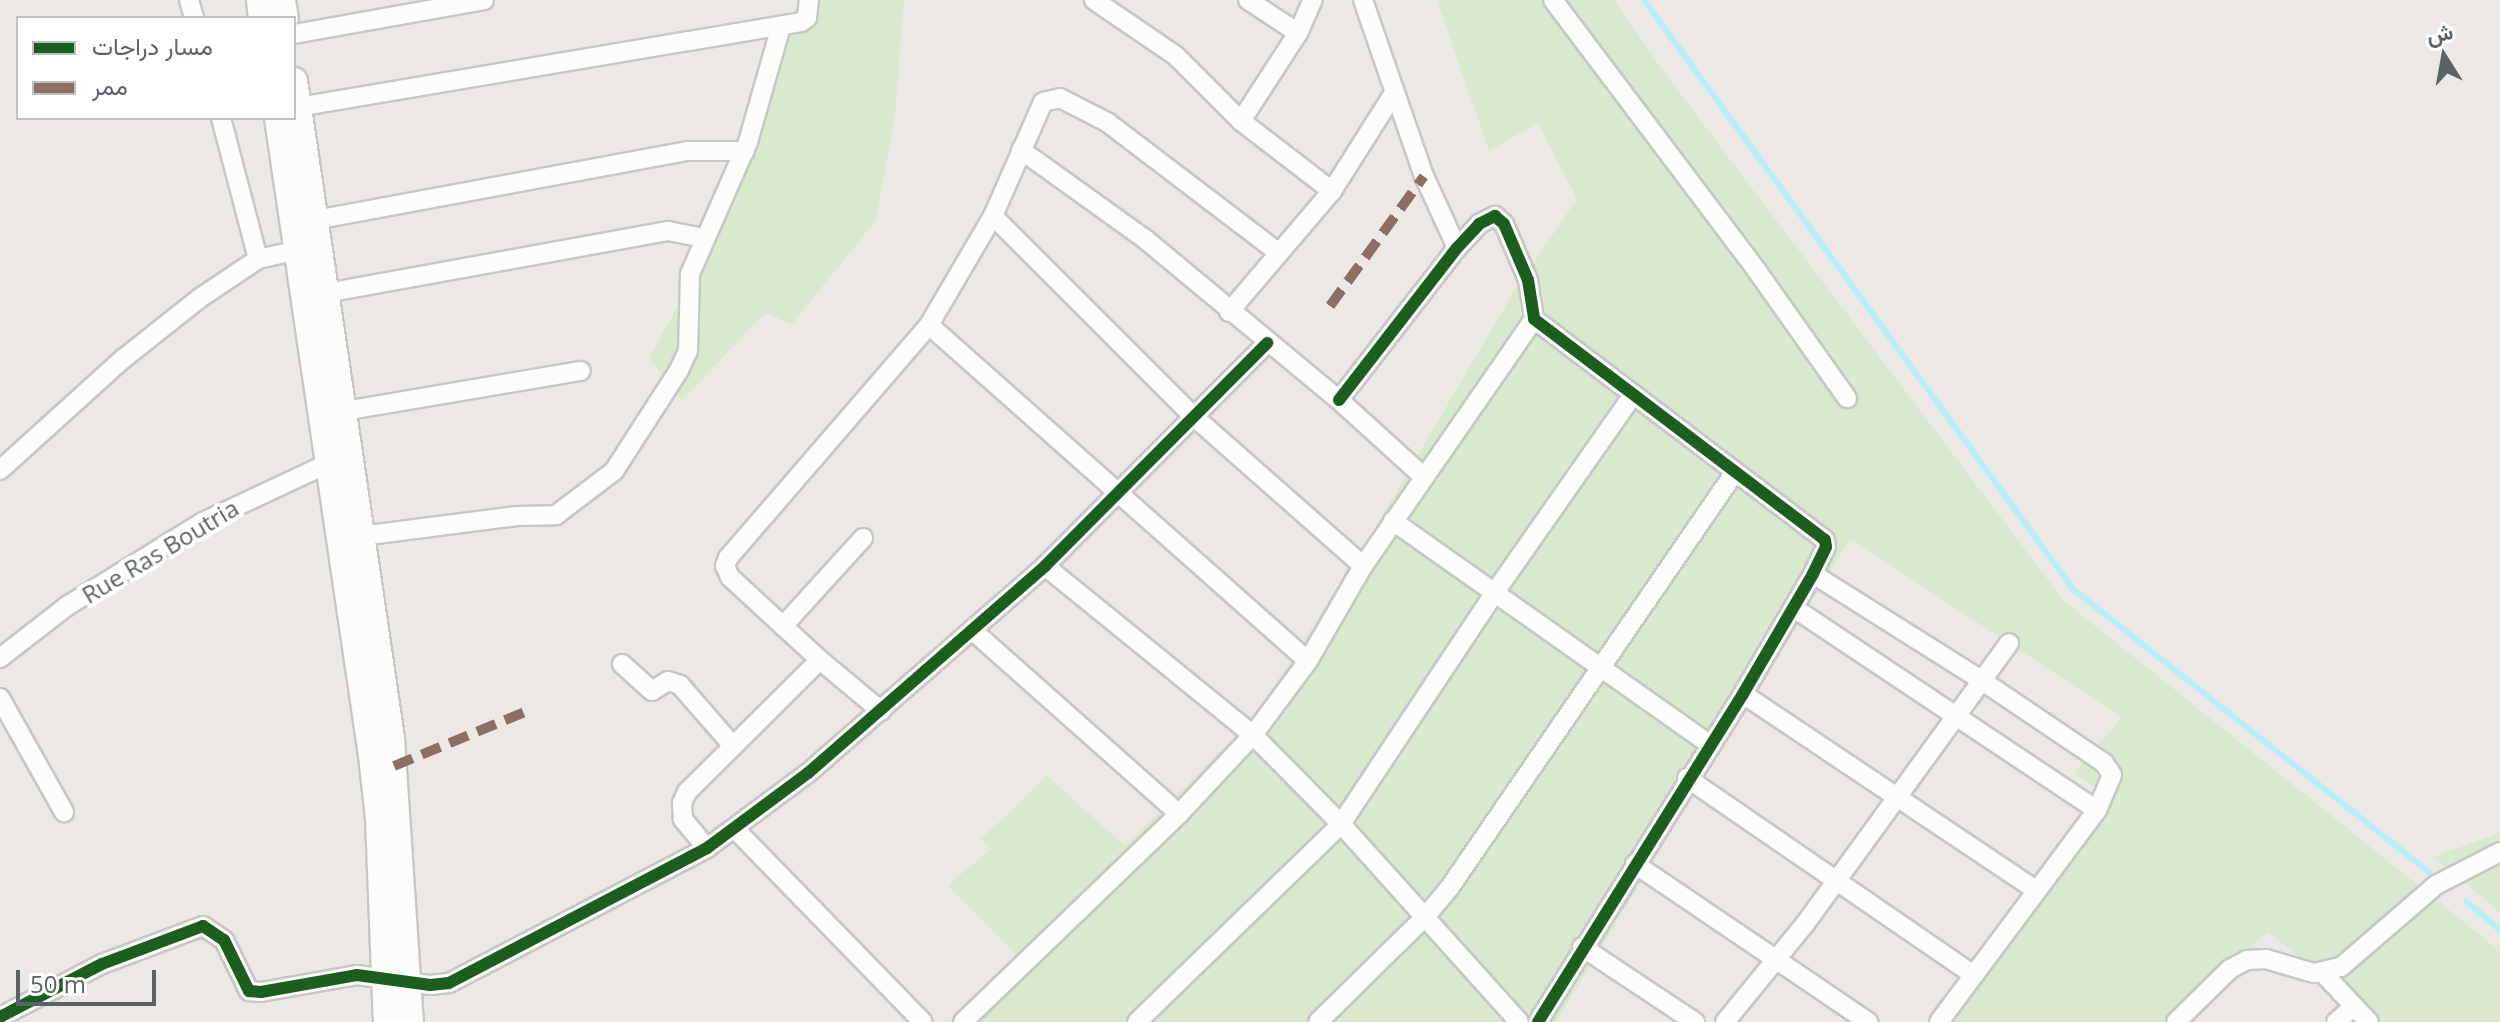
<!DOCTYPE html>
<meta charset="utf-8">
<style>
body{margin:0}
#map{position:relative;width:2500px;height:1022px;overflow:hidden;background:#ece8e5;font-family:"Open Sans",Vazirmatn,sans-serif}
div>[style]{position:absolute}
.green>*{inset:0;background:#d9e9ce}
.stream>*{height:6px;margin:-3px;padding:0 3px;transform-origin:3px;border-radius:3px;background:#b8eef7}
.roads{filter:drop-shadow(2px 0 #c7c7c6) drop-shadow(-2px 0 #c7c7c6) drop-shadow(0 2px #c7c7c6) drop-shadow(0 -2px #c7c7c6)}
.street>*{height:18px;margin:-9px;padding:0 9px;transform-origin:9px;border-radius:9px;background:#fcfcfb}
.secondary>*{height:26px;margin:-13px;padding:0 13px;transform-origin:13px;border-radius:13px;background:#fcfcfb}
.quiet>*{height:10px;margin-top:-5px;transform-origin:0;background:repeating-linear-gradient(90deg,#8d6e63 0 20px,transparent 0 30px)}
.cycleway>*{height:12px;margin:-6px;padding:0 6px;transform-origin:6px;border-radius:6px;background:#1b5e20}
span{translate:-50% -50%;white-space:nowrap;text-align:center;line-height:1.15;-webkit-text-stroke:8px #fff;paint-order:stroke}
.street-label{font-size:24px;color:#5a6265}
.legend{position:absolute;left:16px;top:16px;width:280px;height:104px;box-sizing:border-box;background:#fff;border:2px solid #bdc0c1;margin:0;padding:10px 14px;list-style:none;font-size:24px;color:#5a6265}
.legend li{display:flex;align-items:center;gap:16px;height:40px}
.legend b{width:40px;border:2px solid #bdc0c1}
.north{position:absolute;left:2404px;top:16px;width:80px;height:80px;-webkit-text-stroke:6px #fff;paint-order:stroke;rotate:349deg;font-size:22px;font-weight:700;line-height:32px;text-align:center;color:#5a6265}
.north::after{content:'';display:block;margin:auto;width:28px;height:36px;background:#5a6265;clip-path:polygon(50% 0,100% 100%,50% 72%,0 100%)}
.scale{position:absolute;left:16px;top:970px;width:140px;height:36px;box-sizing:border-box;border:4px solid #5a6265;border-top:0;padding-left:10px;font-size:24px;line-height:28px;white-space:nowrap;color:#5a6265;-webkit-text-stroke:6px #fff;paint-order:stroke}
</style>
<div id="map">
<div class="green">
<div style="clip-path:polygon(797px 0,904px 0,895px 114px,876px 220px,792px 324px,765px 313px,682px 400px,649px 358px,736px 201px,783px 62px)"></div>
<div style="clip-path:polygon(1437px 0,1614px 0,1664px 72px,2064px 601px,2500px 951px,2500px 1022px,2386px 1022px,2267px 932px,2172px 1022px,1943px 1022px,2110px 799px,2074px 773px,2122px 717px,1850px 539px,1556px 1022px,948px 1022px,1018px 957px,948px 885px,991px 849px,981px 839px,1047px 776px,1125px 846px,1252px 720px,1364px 547px,1515px 290px,1577px 199px,1538px 123px,1489px 151px)"></div>
<div style="clip-path:polygon(2500px 833px,2500px 912px,2433px 857px)"></div>
</div>
<div class="stream">
<div style="left:1644px;top:0;width:729px;rotate:53.93deg"></div>
<div style="left:2073px;top:589px;width:459px;rotate:38.5deg"></div>
<div style="left:2466px;top:901px;width:45px;rotate:40.5deg"></div>
</div>
<div class="roads">
<div class="street">
<div style="left:189px;top:0;width:19px;rotate:74deg"></div>
<div style="left:1094px;top:0;width:99px;rotate:34.3deg"></div>
<div style="left:1176px;top:56px;width:92px;rotate:45deg"></div>
<div style="left:1241px;top:121px;width:115px;rotate:37.6deg"></div>
<div style="left:1248px;top:0;width:60px;rotate:33.4deg"></div>
<div style="left:1363px;top:0;width:186px;rotate:70.9deg"></div>
<div style="left:1424px;top:176px;width:79px;rotate:65.4deg"></div>
<div style="left:1553px;top:0;width:339px;rotate:53deg"></div>
<div style="left:1757px;top:271px;width:156px;rotate:54.7deg"></div>
<div style="left:294px;top:34px;width:193px;rotate:-10.1deg"></div>
<div style="left:298px;top:107px;width:510px;rotate:-9.59deg"></div>
<div style="left:801px;top:22px;width:7px;rotate:-34deg"></div>
<div style="left:807px;top:18px;width:18px;rotate:-84deg"></div>
<div style="left:221px;top:118px;width:146px;rotate:75.3deg"></div>
<div style="left:1241px;top:121px;width:105px;rotate:-57.1deg"></div>
<div style="left:1298px;top:33px;width:36px;rotate:-66deg"></div>
<div style="left:1021px;top:150px;width:153px;rotate:35.7deg"></div>
<div style="left:1145px;top:239px;width:252px;rotate:39.7deg"></div>
<div style="left:1339px;top:400px;width:115px;rotate:42.2deg"></div>
<div style="left:993px;top:216px;width:281px;rotate:45deg"></div>
<div style="left:1192px;top:415px;width:228px;rotate:41.4deg"></div>
<div style="left:315px;top:220px;width:380px;rotate:-10.5deg"></div>
<div style="left:689px;top:151px;width:56px"></div>
<div style="left:326px;top:293px;width:348px;rotate:-10.3deg"></div>
<div style="left:668px;top:231px;width:38px;rotate:11deg"></div>
<div style="left:1229px;top:312px;width:159px;rotate:-49.6deg"></div>
<div style="left:1332px;top:191px;width:116px;rotate:-57.7deg"></div>
<div style="left:929px;top:325px;width:506px;rotate:41.56deg"></div>
<div style="left:1339px;top:400px;width:192px;rotate:-52.2deg"></div>
<div style="left:1457px;top:248px;width:33px;rotate:-47deg"></div>
<div style="left:1479px;top:224px;width:18px;rotate:-27deg"></div>
<div style="left:1495px;top:216px;width:12px;rotate:42deg"></div>
<div style="left:1504px;top:224px;width:61px;rotate:66.8deg"></div>
<div style="left:1528px;top:280px;width:39px;rotate:81deg"></div>
<div style="left:1534px;top:319px;width:365px;rotate:37.2deg"></div>
<div style="left:1825px;top:540px;width:7px;rotate:82deg"></div>
<div style="left:1826px;top:547px;width:30px;rotate:116deg"></div>
<div style="left:1813px;top:574px;width:139px;rotate:120.3deg"></div>
<div style="left:1743px;top:694px;width:387px;rotate:122deg"></div>
<div style="left:344px;top:411px;width:240px;rotate:-9.6deg"></div>
<div style="left:0;top:470px;width:166px;rotate:-42.1deg"></div>
<div style="left:123px;top:359px;width:98px;rotate:-38.4deg"></div>
<div style="left:200px;top:298px;width:70px;rotate:-33.9deg"></div>
<div style="left:258px;top:259px;width:51px;rotate:-12.4deg"></div>
<div style="left:1393px;top:521px;width:387px;rotate:35.2deg"></div>
<div style="left:361px;top:536px;width:157px;rotate:-7.3deg"></div>
<div style="left:517px;top:516px;width:39px;rotate:-1deg"></div>
<div style="left:556px;top:515px;width:73px;rotate:-37.2deg"></div>
<div style="left:614px;top:471px;width:120px;rotate:-57.2deg"></div>
<div style="left:679px;top:370px;width:21px;rotate:-65deg"></div>
<div style="left:688px;top:351px;width:77px;rotate:-88.5deg"></div>
<div style="left:690px;top:274px;width:144px;rotate:-66.3deg"></div>
<div style="left:748px;top:142px;width:121px;rotate:-74.1deg"></div>
<div style="left:1045px;top:566px;width:268px;rotate:39.1deg"></div>
<div style="left:1253px;top:735px;width:125px;rotate:45.3deg"></div>
<div style="left:1341px;top:824px;width:266px;rotate:48deg"></div>
<div style="left:1813px;top:574px;width:199px;rotate:32.2deg"></div>
<div style="left:1981px;top:680px;width:148px;rotate:34deg"></div>
<div style="left:2104px;top:763px;width:14px;rotate:56deg"></div>
<div style="left:2112px;top:775px;width:38px;rotate:113deg"></div>
<div style="left:2097px;top:810px;width:264px;rotate:126.7deg"></div>
<div style="left:1794px;top:608px;width:364px;rotate:33.7deg"></div>
<div style="left:783px;top:626px;width:119px;rotate:-47.7deg"></div>
<div style="left:972px;top:630px;width:277px;rotate:41.6deg"></div>
<div style="left:0;top:658px;width:85px;rotate:-37.8deg"></div>
<div style="left:67px;top:606px;width:160px;rotate:-31.7deg"></div>
<div style="left:203px;top:522px;width:141px;rotate:-25.1deg"></div>
<div style="left:622px;top:664px;width:40px;rotate:42deg"></div>
<div style="left:652px;top:691px;width:19px;rotate:-32deg"></div>
<div style="left:668px;top:681px;width:13px;rotate:18deg"></div>
<div style="left:680px;top:685px;width:81px;rotate:49deg"></div>
<div style="left:1743px;top:694px;width:353px;rotate:33.8deg"></div>
<div style="left:0;top:698px;width:131px;rotate:60.7deg"></div>
<div style="left:881px;top:711px;width:80px;rotate:-140.1deg"></div>
<div style="left:820px;top:660px;width:122px;rotate:-137.3deg"></div>
<div style="left:730px;top:577px;width:12px;rotate:-114deg"></div>
<div style="left:725px;top:566px;width:9px;rotate:-69deg"></div>
<div style="left:728px;top:558px;width:308px;rotate:-49.2deg"></div>
<div style="left:929px;top:325px;width:126px;rotate:-59.6deg"></div>
<div style="left:993px;top:216px;width:124px;rotate:-66.3deg"></div>
<div style="left:1043px;top:102px;width:17px;rotate:-13deg"></div>
<div style="left:1060px;top:98px;width:53px;rotate:27.1deg"></div>
<div style="left:1107px;top:122px;width:216px;rotate:37.3deg"></div>
<div style="left:1687px;top:778px;width:348px;rotate:34.5deg"></div>
<div style="left:735px;top:829px;width:269px;rotate:45.8deg"></div>
<div style="left:707px;top:848px;width:38px;rotate:-130deg"></div>
<div style="left:683px;top:819px;width:16px;rotate:-94deg"></div>
<div style="left:682px;top:803px;width:12px;rotate:-66deg"></div>
<div style="left:687px;top:792px;width:187px;rotate:-44.8deg"></div>
<div style="left:1635px;top:864px;width:282px;rotate:34.1deg"></div>
<div style="left:1582px;top:947px;width:136px;rotate:33.6deg"></div>
<div style="left:2323px;top:973px;width:67px;rotate:46.8deg"></div>
<div style="left:0;top:1017px;width:115px;rotate:-27.5deg"></div>
<div style="left:102px;top:964px;width:108px;rotate:-20.6deg"></div>
<div style="left:203px;top:926px;width:25px;rotate:34deg"></div>
<div style="left:224px;top:940px;width:57px;rotate:63.9deg"></div>
<div style="left:249px;top:991px;width:12px;rotate:5deg"></div>
<div style="left:261px;top:992px;width:97px;rotate:-10deg"></div>
<div style="left:357px;top:975px;width:74px;rotate:7.8deg"></div>
<div style="left:430px;top:985px;width:19px;rotate:-6deg"></div>
<div style="left:449px;top:983px;width:291px;rotate:-27.6deg"></div>
<div style="left:707px;top:848px;width:126px;rotate:-36.6deg"></div>
<div style="left:808px;top:773px;width:315px;rotate:-41.1deg"></div>
<div style="left:1045px;top:566px;width:315px;rotate:-45.1deg"></div>
<div style="left:963px;top:1022px;width:300px;rotate:-43.9deg"></div>
<div style="left:1179px;top:814px;width:108px;rotate:-46.9deg"></div>
<div style="left:1253px;top:735px;width:92px;rotate:-53.4deg"></div>
<div style="left:1308px;top:661px;width:110px;rotate:-59.9deg"></div>
<div style="left:1363px;top:566px;width:300px;rotate:-55.3deg"></div>
<div style="left:1137px;top:1022px;width:284px;rotate:-44.1deg"></div>
<div style="left:1341px;top:824px;width:278px;rotate:-56.4deg"></div>
<div style="left:1495px;top:592px;width:241px;rotate:-55deg"></div>
<div style="left:1318px;top:1022px;width:150px;rotate:-44.5deg"></div>
<div style="left:1425px;top:917px;width:39px;rotate:-50deg"></div>
<div style="left:1450px;top:887px;width:503px;rotate:-55.52deg"></div>
<div style="left:1725px;top:1022px;width:127px;rotate:-50.8deg"></div>
<div style="left:1805px;top:924px;width:347px;rotate:-54deg"></div>
<div style="left:2176px;top:1022px;width:76px;rotate:-44.5deg"></div>
<div style="left:2230px;top:969px;width:19px;rotate:-28deg"></div>
<div style="left:2247px;top:960px;width:19px;rotate:-3deg"></div>
<div style="left:2266px;top:959px;width:50px;rotate:16.3deg"></div>
<div style="left:2314px;top:973px;width:28px;rotate:-13deg"></div>
<div style="left:2341px;top:967px;width:125px;rotate:-40.8deg"></div>
<div style="left:2436px;top:885px;width:72px;rotate:-27.3deg"></div>
<div style="left:2336px;top:1022px;width:23px;rotate:-41deg"></div>
</div>
<div class="secondary">
<div style="left:260px;top:0;width:18px;rotate:84deg"></div>
<div style="left:282px;top:0;width:18px;rotate:81deg"></div>
<div style="left:294px;top:81px;width:664px;rotate:81.6deg"></div>
<div style="left:391px;top:738px;width:285px;rotate:86.2deg"></div>
<div style="left:278px;top:118px;width:644px;rotate:81.61deg"></div>
<div style="left:372px;top:755px;width:63px;rotate:83.7deg"></div>
<div style="left:379px;top:818px;width:204px;rotate:87.8deg"></div>
</div>
</div>
<div class="quiet">
<div style="left:1330px;top:306px;width:160px;rotate:-54.1deg"></div>
<div style="left:394px;top:766px;width:147px;rotate:-22.4deg"></div>
</div>
<div class="cycleway">
<div style="left:1339px;top:400px;width:192px;rotate:-52.2deg"></div>
<div style="left:1457px;top:248px;width:33px;rotate:-47deg"></div>
<div style="left:1479px;top:224px;width:18px;rotate:-27deg"></div>
<div style="left:1495px;top:216px;width:12px;rotate:42deg"></div>
<div style="left:1504px;top:224px;width:61px;rotate:66.8deg"></div>
<div style="left:1528px;top:280px;width:39px;rotate:81deg"></div>
<div style="left:1534px;top:319px;width:365px;rotate:37.2deg"></div>
<div style="left:1825px;top:540px;width:7px;rotate:82deg"></div>
<div style="left:1826px;top:547px;width:30px;rotate:116deg"></div>
<div style="left:1813px;top:574px;width:139px;rotate:120.3deg"></div>
<div style="left:1743px;top:694px;width:387px;rotate:122deg"></div>
<div style="left:0;top:1017px;width:115px;rotate:-27.5deg"></div>
<div style="left:102px;top:964px;width:108px;rotate:-20.6deg"></div>
<div style="left:203px;top:926px;width:25px;rotate:34deg"></div>
<div style="left:224px;top:940px;width:57px;rotate:63.9deg"></div>
<div style="left:249px;top:991px;width:12px;rotate:5deg"></div>
<div style="left:261px;top:992px;width:97px;rotate:-10deg"></div>
<div style="left:357px;top:975px;width:74px;rotate:7.8deg"></div>
<div style="left:430px;top:985px;width:19px;rotate:-6deg"></div>
<div style="left:449px;top:983px;width:291px;rotate:-27.6deg"></div>
<div style="left:707px;top:848px;width:126px;rotate:-36.6deg"></div>
<div style="left:808px;top:773px;width:315px;rotate:-41.1deg"></div>
<div style="left:1045px;top:566px;width:315px;rotate:-45.1deg"></div>
</div>
<div class="street-label">
<span style="left:160px;top:551px;rotate:-31deg">Rue Ras Boutria</span>
</div>
<ul class="legend">
<li><b style="height:10px;background:#1b5e20"></b>مسار دراجات</li>
<li><b style="height:10px;background:#8d6e63"></b>ممر</li>
</ul>
<div class="north">ش</div>
<div class="scale">50 m</div>
</div>
